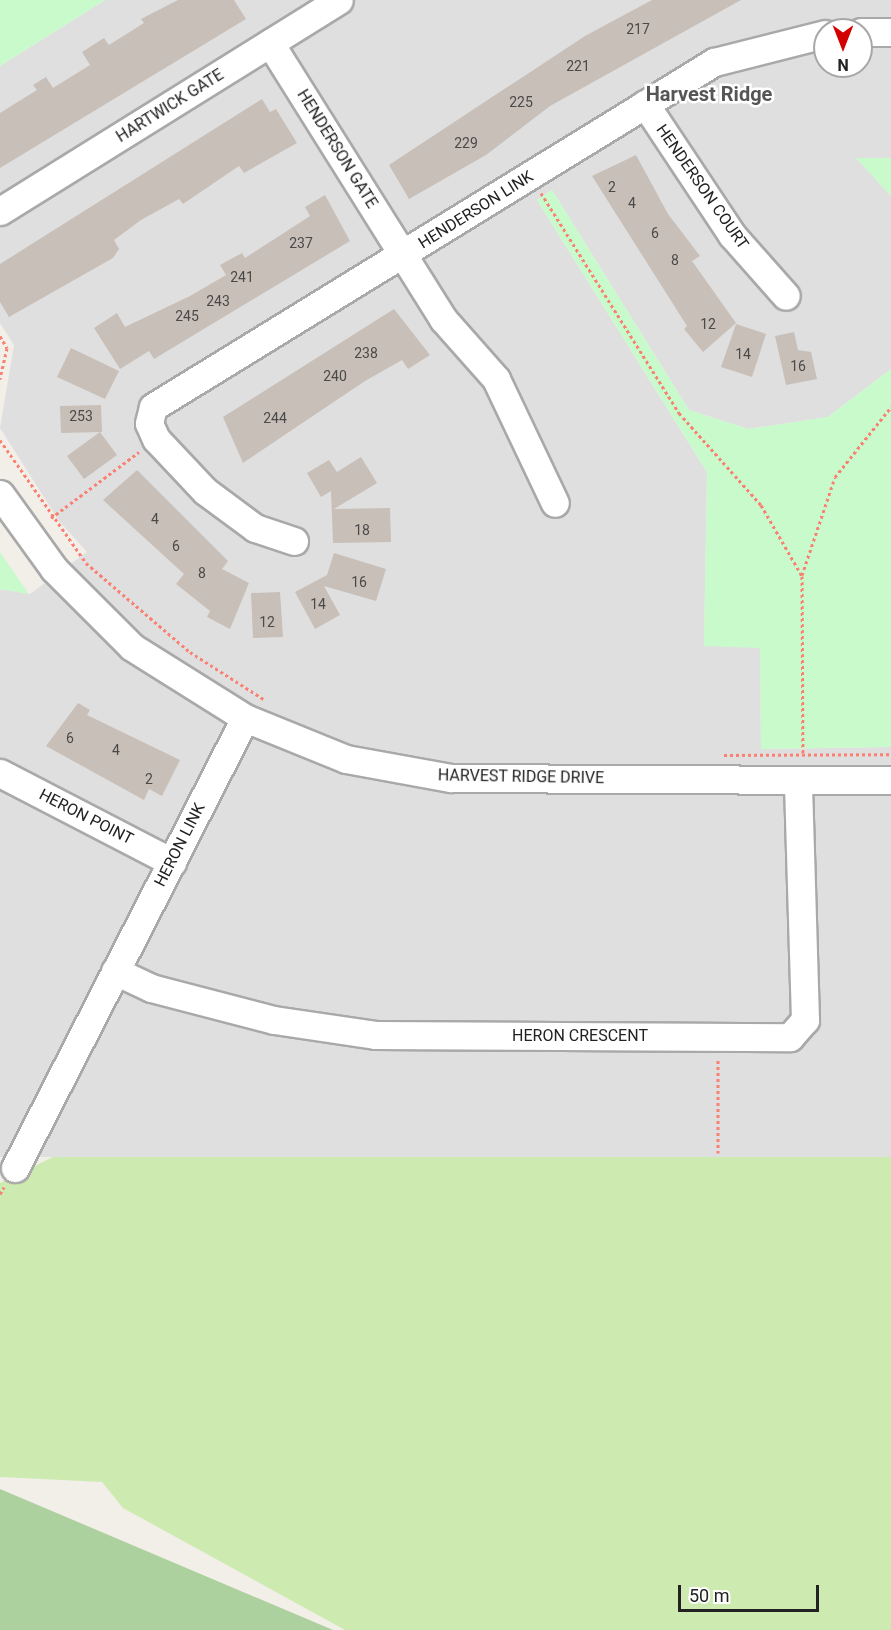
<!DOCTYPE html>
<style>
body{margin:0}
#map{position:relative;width:891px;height:1630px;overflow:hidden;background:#f2efe9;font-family:Roboto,sans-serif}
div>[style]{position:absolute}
.residential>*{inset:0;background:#e0dfdf}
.grass>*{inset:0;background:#cdebb0}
.forest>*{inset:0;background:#add19e}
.park>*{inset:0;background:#c8facc}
.building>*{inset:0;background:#c7bfb8}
.path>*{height:3px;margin-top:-1.5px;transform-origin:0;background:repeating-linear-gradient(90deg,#fa8072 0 3px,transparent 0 6px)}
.roads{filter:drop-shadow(2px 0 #a9a9a9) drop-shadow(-2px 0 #a9a9a9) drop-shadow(0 2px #a9a9a9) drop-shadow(0 -2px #a9a9a9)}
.minor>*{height:27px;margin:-13.5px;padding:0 13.5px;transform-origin:13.5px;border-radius:13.5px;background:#fff}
span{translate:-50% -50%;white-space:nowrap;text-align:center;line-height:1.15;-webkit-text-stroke:5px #fff;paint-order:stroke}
.number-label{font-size:14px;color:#4b4948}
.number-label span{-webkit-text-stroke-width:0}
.street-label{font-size:16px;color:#222}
.quarter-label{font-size:20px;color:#555;font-weight:700}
.north{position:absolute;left:813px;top:18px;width:60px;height:60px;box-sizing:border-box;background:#fff;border:2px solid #a7a7a7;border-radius:50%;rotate:180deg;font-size:16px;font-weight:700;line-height:24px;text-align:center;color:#222}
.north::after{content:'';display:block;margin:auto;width:21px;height:27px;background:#d40000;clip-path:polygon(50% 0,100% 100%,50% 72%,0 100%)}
.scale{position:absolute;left:678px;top:1585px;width:141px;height:27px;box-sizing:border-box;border:3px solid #222;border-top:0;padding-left:8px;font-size:18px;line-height:21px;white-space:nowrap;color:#222;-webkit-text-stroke:4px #fff;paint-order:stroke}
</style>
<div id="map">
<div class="residential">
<div style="clip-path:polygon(evenodd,105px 0,891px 0,891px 158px,856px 158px,891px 196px,891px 369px,828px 417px,748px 429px,689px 410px,552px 190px,537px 200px,707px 472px,704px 645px,760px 647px,761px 749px,891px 747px,891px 1157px,0 1157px,0 589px,30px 594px,87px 552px,59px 521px,0 428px,14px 345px,0 323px,0 66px,105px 0,825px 30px,861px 30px,861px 66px,825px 66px,825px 30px)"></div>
</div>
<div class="grass">
<div style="clip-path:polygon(53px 1157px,891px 1157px,891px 1630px,345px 1630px,123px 1508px,102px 1482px,0 1477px,0 1183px)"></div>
</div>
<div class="forest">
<div style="clip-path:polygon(0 1489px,333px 1630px,0 1630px)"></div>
</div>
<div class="park">
<div style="clip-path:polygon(0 0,105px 0,0 66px)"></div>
<div style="clip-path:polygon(856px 158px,891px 158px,891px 196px)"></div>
<div style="clip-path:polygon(552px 190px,689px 410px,748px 429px,828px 417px,891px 369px,891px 747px,761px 749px,760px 648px,704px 646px,707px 472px,537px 200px)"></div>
<div style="clip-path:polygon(0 552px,29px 594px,0 589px)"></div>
</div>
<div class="building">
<div style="clip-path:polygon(178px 0,234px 0,246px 19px,0 168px,0 113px,37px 90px,33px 85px,46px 77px,53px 88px,90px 65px,82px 52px,104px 38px,109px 45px,144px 23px,141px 19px)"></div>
<div style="clip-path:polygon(652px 0,741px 0,550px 106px,486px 155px,409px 199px,389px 165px,585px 36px)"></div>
<div style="clip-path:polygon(262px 99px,270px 112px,276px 109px,297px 143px,244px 173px,239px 166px,183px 204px,179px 199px,141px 220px,114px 240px,119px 249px,113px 258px,9px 317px,0 302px,0 264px)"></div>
<div style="clip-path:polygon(636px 155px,668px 214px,700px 256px,692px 261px,736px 323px,703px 352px,684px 329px,687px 326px,592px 176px)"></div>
<div style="clip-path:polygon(325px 195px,350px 241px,154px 359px,149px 351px,120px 369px,94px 328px,117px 313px,125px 327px,190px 296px,226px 275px,220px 265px,242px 253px,245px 258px,310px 216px,305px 207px)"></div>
<div style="clip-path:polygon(394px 309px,430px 355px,408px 369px,402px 360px,365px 381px,243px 463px,223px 417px)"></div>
<div style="clip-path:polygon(736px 324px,766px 334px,752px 377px,721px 367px)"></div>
<div style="clip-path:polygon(794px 332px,798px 350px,811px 352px,817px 379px,786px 385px,775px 336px)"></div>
<div style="clip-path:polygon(71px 348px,119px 371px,105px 399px,57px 377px)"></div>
<div style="clip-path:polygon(101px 405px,102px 432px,61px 433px,60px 406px)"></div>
<div style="clip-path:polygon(100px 432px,117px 455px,84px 479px,67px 456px)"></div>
<div style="clip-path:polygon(361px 457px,377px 483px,334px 509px,390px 508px,391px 542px,333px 543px,331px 491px,321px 497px,307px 473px,329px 460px,337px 472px)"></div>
<div style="clip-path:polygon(137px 470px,228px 561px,222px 569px,249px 583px,230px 629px,207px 617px,210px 611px,176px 584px,184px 574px,103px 500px)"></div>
<div style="clip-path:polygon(334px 553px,386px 569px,376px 601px,324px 586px,340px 615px,315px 629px,295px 592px,327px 575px)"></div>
<div style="clip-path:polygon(280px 592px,283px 637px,253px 638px,251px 593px)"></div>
<div style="clip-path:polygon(78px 703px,90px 710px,87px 715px,180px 760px,162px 796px,149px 789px,144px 800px,46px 746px)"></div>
</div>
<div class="path">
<div style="left:541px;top:193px;width:260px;rotate:57.9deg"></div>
<div style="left:679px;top:413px;width:123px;rotate:48.3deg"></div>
<div style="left:761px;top:505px;width:82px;rotate:60deg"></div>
<div style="left:802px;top:576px;width:178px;rotate:89.7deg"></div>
<div style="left:0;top:336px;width:14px;rotate:60deg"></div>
<div style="left:7px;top:348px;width:32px;rotate:103deg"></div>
<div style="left:0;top:440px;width:150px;rotate:55deg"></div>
<div style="left:86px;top:563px;width:137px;rotate:40.6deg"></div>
<div style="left:190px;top:652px;width:89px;rotate:32.6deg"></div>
<div style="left:51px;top:518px;width:110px;rotate:-36.9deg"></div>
<div style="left:802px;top:575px;width:103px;rotate:-71.4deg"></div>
<div style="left:835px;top:477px;width:90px;rotate:-51.3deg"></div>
<div style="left:724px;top:755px;width:167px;rotate:-0.3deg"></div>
<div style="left:718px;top:1153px;width:93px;rotate:-90deg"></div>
<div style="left:0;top:1194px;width:8px;rotate:-60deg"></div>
</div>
<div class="roads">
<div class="minor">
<div style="left:861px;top:32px;width:30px"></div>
<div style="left:270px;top:43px;width:326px;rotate:57.9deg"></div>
<div style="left:443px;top:319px;width:80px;rotate:48.5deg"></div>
<div style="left:496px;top:379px;width:137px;rotate:64.6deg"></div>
<div style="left:645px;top:104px;width:157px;rotate:56.4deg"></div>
<div style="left:732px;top:235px;width:81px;rotate:48.5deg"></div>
<div style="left:0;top:211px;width:399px;rotate:-31.9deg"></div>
<div style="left:0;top:494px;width:92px;rotate:54.2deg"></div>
<div style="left:54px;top:569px;width:110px;rotate:45deg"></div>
<div style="left:132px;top:647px;width:133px;rotate:32.1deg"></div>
<div style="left:245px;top:718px;width:109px;rotate:22.1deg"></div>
<div style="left:346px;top:759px;width:107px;rotate:10.3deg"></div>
<div style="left:451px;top:778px;width:440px;rotate:0.3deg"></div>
<div style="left:294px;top:541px;width:41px;rotate:-161.6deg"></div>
<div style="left:255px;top:528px;width:62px;rotate:-143.5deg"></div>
<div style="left:205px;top:491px;width:71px;rotate:-133.3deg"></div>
<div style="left:156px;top:439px;width:17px;rotate:-114deg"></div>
<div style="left:149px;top:423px;width:16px;rotate:-76deg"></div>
<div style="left:153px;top:407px;width:659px;rotate:-31.59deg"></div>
<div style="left:714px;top:62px;width:114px;rotate:-14.2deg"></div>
<div style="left:0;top:773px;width:194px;rotate:27.4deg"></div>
<div style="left:115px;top:971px;width:40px;rotate:25deg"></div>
<div style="left:151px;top:988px;width:127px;rotate:14.6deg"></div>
<div style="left:274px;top:1020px;width:102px;rotate:8.4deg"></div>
<div style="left:375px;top:1035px;width:415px;rotate:0.3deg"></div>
<div style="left:790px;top:1037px;width:23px;rotate:-49deg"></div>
<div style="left:805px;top:1020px;width:239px;rotate:-91.7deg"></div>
<div style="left:15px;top:1168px;width:505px;rotate:-62.93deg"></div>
</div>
</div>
<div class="number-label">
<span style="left:638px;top:29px">217</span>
<span style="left:578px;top:66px">221</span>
<span style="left:521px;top:102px">225</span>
<span style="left:466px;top:143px">229</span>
<span style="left:612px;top:187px">2</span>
<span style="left:632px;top:203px">4</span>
<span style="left:655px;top:233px">6</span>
<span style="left:301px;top:243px">237</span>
<span style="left:675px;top:260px">8</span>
<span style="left:242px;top:277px">241</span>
<span style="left:218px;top:301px">243</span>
<span style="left:187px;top:316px">245</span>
<span style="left:708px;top:324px">12</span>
<span style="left:366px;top:353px">238</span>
<span style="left:743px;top:354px">14</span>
<span style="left:798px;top:366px">16</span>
<span style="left:335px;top:376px">240</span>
<span style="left:81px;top:416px">253</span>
<span style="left:275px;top:418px">244</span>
<span style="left:155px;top:519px">4</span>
<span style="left:362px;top:530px">18</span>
<span style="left:176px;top:546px">6</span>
<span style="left:202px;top:573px">8</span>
<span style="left:359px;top:582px">16</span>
<span style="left:318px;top:604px">14</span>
<span style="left:267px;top:622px">12</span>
<span style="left:70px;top:738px">6</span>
<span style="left:116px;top:750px">4</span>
<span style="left:149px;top:779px">2</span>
</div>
<div class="street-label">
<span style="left:170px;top:106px;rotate:-32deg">HARTWICK GATE</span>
<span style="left:337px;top:149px;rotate:58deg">HENDERSON GATE</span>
<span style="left:702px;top:187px;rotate:55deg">HENDERSON COURT</span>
<span style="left:476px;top:210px;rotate:-32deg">HENDERSON LINK</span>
<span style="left:521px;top:777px;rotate:1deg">HARVEST RIDGE DRIVE</span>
<span style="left:86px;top:817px;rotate:27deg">HERON POINT</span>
<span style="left:180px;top:845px;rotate:-63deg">HERON LINK</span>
<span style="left:580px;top:1036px">HERON CRESCENT</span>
</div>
<div class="quarter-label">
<span style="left:709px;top:94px">Harvest Ridge</span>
</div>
<div class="north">N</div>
<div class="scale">50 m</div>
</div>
